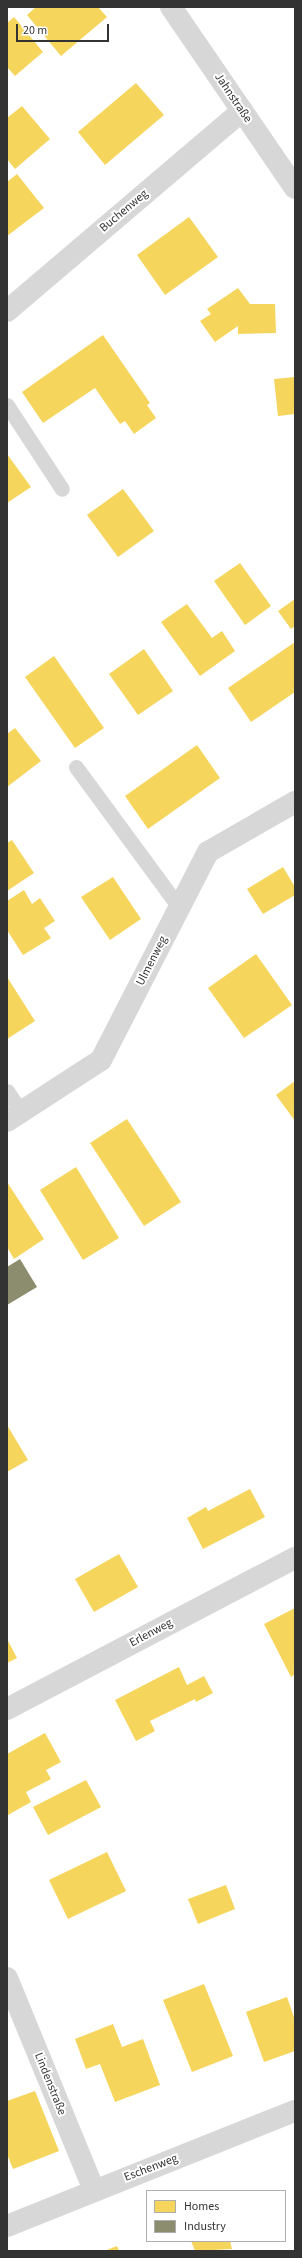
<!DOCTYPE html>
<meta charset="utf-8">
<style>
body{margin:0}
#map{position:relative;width:302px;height:2258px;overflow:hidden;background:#fff;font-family:"Source Sans 3",sans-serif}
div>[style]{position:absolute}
.homes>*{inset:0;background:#f6d55c}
.industry>*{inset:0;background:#8c8c6e}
.service>*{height:15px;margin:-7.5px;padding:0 7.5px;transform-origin:7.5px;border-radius:7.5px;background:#d7d7d7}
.minor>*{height:22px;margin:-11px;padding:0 11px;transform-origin:11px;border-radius:11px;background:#d7d7d7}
span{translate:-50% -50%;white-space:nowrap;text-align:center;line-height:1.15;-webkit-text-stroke:4px #fff;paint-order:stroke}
.street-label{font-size:12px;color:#333}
.frame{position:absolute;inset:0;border:8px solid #333;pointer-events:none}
.legend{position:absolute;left:146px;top:2190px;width:140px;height:52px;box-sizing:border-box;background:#fff;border:1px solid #adadad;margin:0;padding:5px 7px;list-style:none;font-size:12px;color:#333}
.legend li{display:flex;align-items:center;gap:8px;height:20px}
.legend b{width:20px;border:1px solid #adadad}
.scale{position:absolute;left:16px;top:24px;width:93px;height:18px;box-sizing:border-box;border:2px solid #333;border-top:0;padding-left:5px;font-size:12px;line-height:14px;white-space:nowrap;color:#333;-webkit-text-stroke:3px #fff;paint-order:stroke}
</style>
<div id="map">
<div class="homes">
<div style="clip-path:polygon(36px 7px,98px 7px,107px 17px,61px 56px,27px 15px)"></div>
<div style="clip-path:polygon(14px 17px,43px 52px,15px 76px,7px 67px,7px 23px)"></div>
<div style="clip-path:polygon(136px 83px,164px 115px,105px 165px,78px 132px)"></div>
<div style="clip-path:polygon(22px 106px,50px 139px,15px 169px,7px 159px,7px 118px)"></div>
<div style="clip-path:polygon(17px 174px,44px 208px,7px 236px,7px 182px)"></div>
<div style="clip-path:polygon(189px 217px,218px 257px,165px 295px,137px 255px)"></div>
<div style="clip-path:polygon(238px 288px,250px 304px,275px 304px,276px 333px,238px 334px,238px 326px,215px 342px,200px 321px,211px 314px,207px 309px)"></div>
<div style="clip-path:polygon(103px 335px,150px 403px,147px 405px,156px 418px,134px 434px,125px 421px,120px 424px,95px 388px,43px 423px,22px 392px)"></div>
<div style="clip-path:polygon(295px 377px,295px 414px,278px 416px,274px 379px)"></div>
<div style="clip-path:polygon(7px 454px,31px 487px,7px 503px)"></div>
<div style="clip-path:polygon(123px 489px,154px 531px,118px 557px,87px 515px)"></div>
<div style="clip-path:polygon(240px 563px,271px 606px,245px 625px,214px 581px)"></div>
<div style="clip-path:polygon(295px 599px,295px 626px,291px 629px,278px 611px)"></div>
<div style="clip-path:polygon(187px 604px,212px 638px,222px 631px,235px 651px,200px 676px,161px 622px)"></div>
<div style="clip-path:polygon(295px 642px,295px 692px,251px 722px,228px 688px)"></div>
<div style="clip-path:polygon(144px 649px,173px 691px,138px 715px,109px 674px)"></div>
<div style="clip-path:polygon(54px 656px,104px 728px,75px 748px,25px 677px)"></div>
<div style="clip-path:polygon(15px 728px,41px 761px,7px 787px,7px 734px)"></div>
<div style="clip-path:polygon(197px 745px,220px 778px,148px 829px,125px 796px)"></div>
<div style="clip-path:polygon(12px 840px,34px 873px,7px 891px,7px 843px)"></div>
<div style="clip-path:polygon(283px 867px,295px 887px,295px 895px,263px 914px,247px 889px)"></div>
<div style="clip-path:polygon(113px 877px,141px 919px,110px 940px,81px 897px)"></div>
<div style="clip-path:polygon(24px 890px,32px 904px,40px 898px,55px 921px,44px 928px,51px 938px,23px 955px,7px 930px,7px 901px)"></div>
<div style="clip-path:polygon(256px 954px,292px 1005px,244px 1038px,208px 988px)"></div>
<div style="clip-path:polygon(7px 977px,35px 1021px,7px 1039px)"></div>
<div style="clip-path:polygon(295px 1081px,295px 1121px,276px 1095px)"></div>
<div style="clip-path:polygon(127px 1119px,181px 1202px,144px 1226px,90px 1143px)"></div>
<div style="clip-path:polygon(76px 1167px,119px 1238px,83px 1260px,40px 1190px)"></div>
<div style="clip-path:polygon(7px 1182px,44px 1239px,14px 1259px,7px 1247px)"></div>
<div style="clip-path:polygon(7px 1425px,28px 1460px,7px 1472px)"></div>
<div style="clip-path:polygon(250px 1489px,265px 1517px,203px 1549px,187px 1518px,206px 1507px,208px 1511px)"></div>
<div style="clip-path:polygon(119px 1554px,138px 1587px,94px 1612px,75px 1579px)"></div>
<div style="clip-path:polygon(295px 1608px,295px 1674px,291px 1677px,264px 1624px)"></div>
<div style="clip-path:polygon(7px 1639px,17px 1658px,7px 1663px)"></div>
<div style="clip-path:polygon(179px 1667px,187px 1685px,204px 1676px,213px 1693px,196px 1702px,195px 1699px,150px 1721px,155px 1731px,136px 1741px,115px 1700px)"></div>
<div style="clip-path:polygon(45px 1733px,61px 1762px,46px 1770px,51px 1779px,26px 1792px,31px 1802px,8px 1815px,7px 1754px)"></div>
<div style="clip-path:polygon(86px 1780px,101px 1807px,48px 1835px,33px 1807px)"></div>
<div style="clip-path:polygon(107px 1852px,126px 1891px,68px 1919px,49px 1880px)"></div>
<div style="clip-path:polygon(226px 1885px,235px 1909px,198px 1924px,188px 1899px)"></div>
<div style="clip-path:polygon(204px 1984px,233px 2056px,192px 2072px,163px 2000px)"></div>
<div style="clip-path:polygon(287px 1997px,295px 2020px,295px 2051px,264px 2062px,246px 2012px)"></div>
<div style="clip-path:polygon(113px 2024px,122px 2047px,143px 2039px,160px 2085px,115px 2102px,100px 2064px,86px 2069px,75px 2039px)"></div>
<div style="clip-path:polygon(35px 2091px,59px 2151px,13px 2169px,7px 2154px,7px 2101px)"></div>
<div style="clip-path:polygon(191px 2241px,230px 2241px,232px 2249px,195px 2251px)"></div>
<div style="clip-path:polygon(117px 2246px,119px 2251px,104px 2251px)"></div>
</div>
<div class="industry">
<div style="clip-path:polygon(20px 1259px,37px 1287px,7px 1305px,7px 1267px)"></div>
</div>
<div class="service">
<div style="left:7px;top:405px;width:100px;rotate:56.8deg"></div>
<div style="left:76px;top:767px;width:174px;rotate:53.7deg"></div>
<div style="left:7px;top:1091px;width:25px;rotate:56deg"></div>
</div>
<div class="minor">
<div style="left:171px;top:7px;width:219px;rotate:55.6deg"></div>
<div style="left:7px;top:311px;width:309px;rotate:-40.4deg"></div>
<div style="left:7px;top:1121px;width:112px;rotate:-33deg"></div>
<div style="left:101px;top:1060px;width:234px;rotate:-62.8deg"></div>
<div style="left:208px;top:852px;width:100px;rotate:-29.9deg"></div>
<div style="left:7px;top:1709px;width:325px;rotate:-27.7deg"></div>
<div style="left:7px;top:1978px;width:229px;rotate:67.7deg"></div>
<div style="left:7px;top:2226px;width:310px;rotate:-21.8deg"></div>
</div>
<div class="street-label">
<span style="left:233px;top:98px;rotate:56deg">Jahnstraße</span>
<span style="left:124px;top:211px;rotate:-40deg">Buchenweg</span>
<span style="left:152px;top:961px;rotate:-63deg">Ulmenweg</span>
<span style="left:151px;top:1633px;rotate:-28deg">Erlenweg</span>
<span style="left:50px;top:2084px;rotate:68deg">Lindenstraße</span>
<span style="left:151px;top:2168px;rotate:-21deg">Eschenweg</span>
</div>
<div class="frame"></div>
<ul class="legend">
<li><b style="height:11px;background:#f6d55c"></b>Homes</li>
<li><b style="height:11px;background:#8c8c6e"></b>Industry</li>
</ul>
<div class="scale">20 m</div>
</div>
